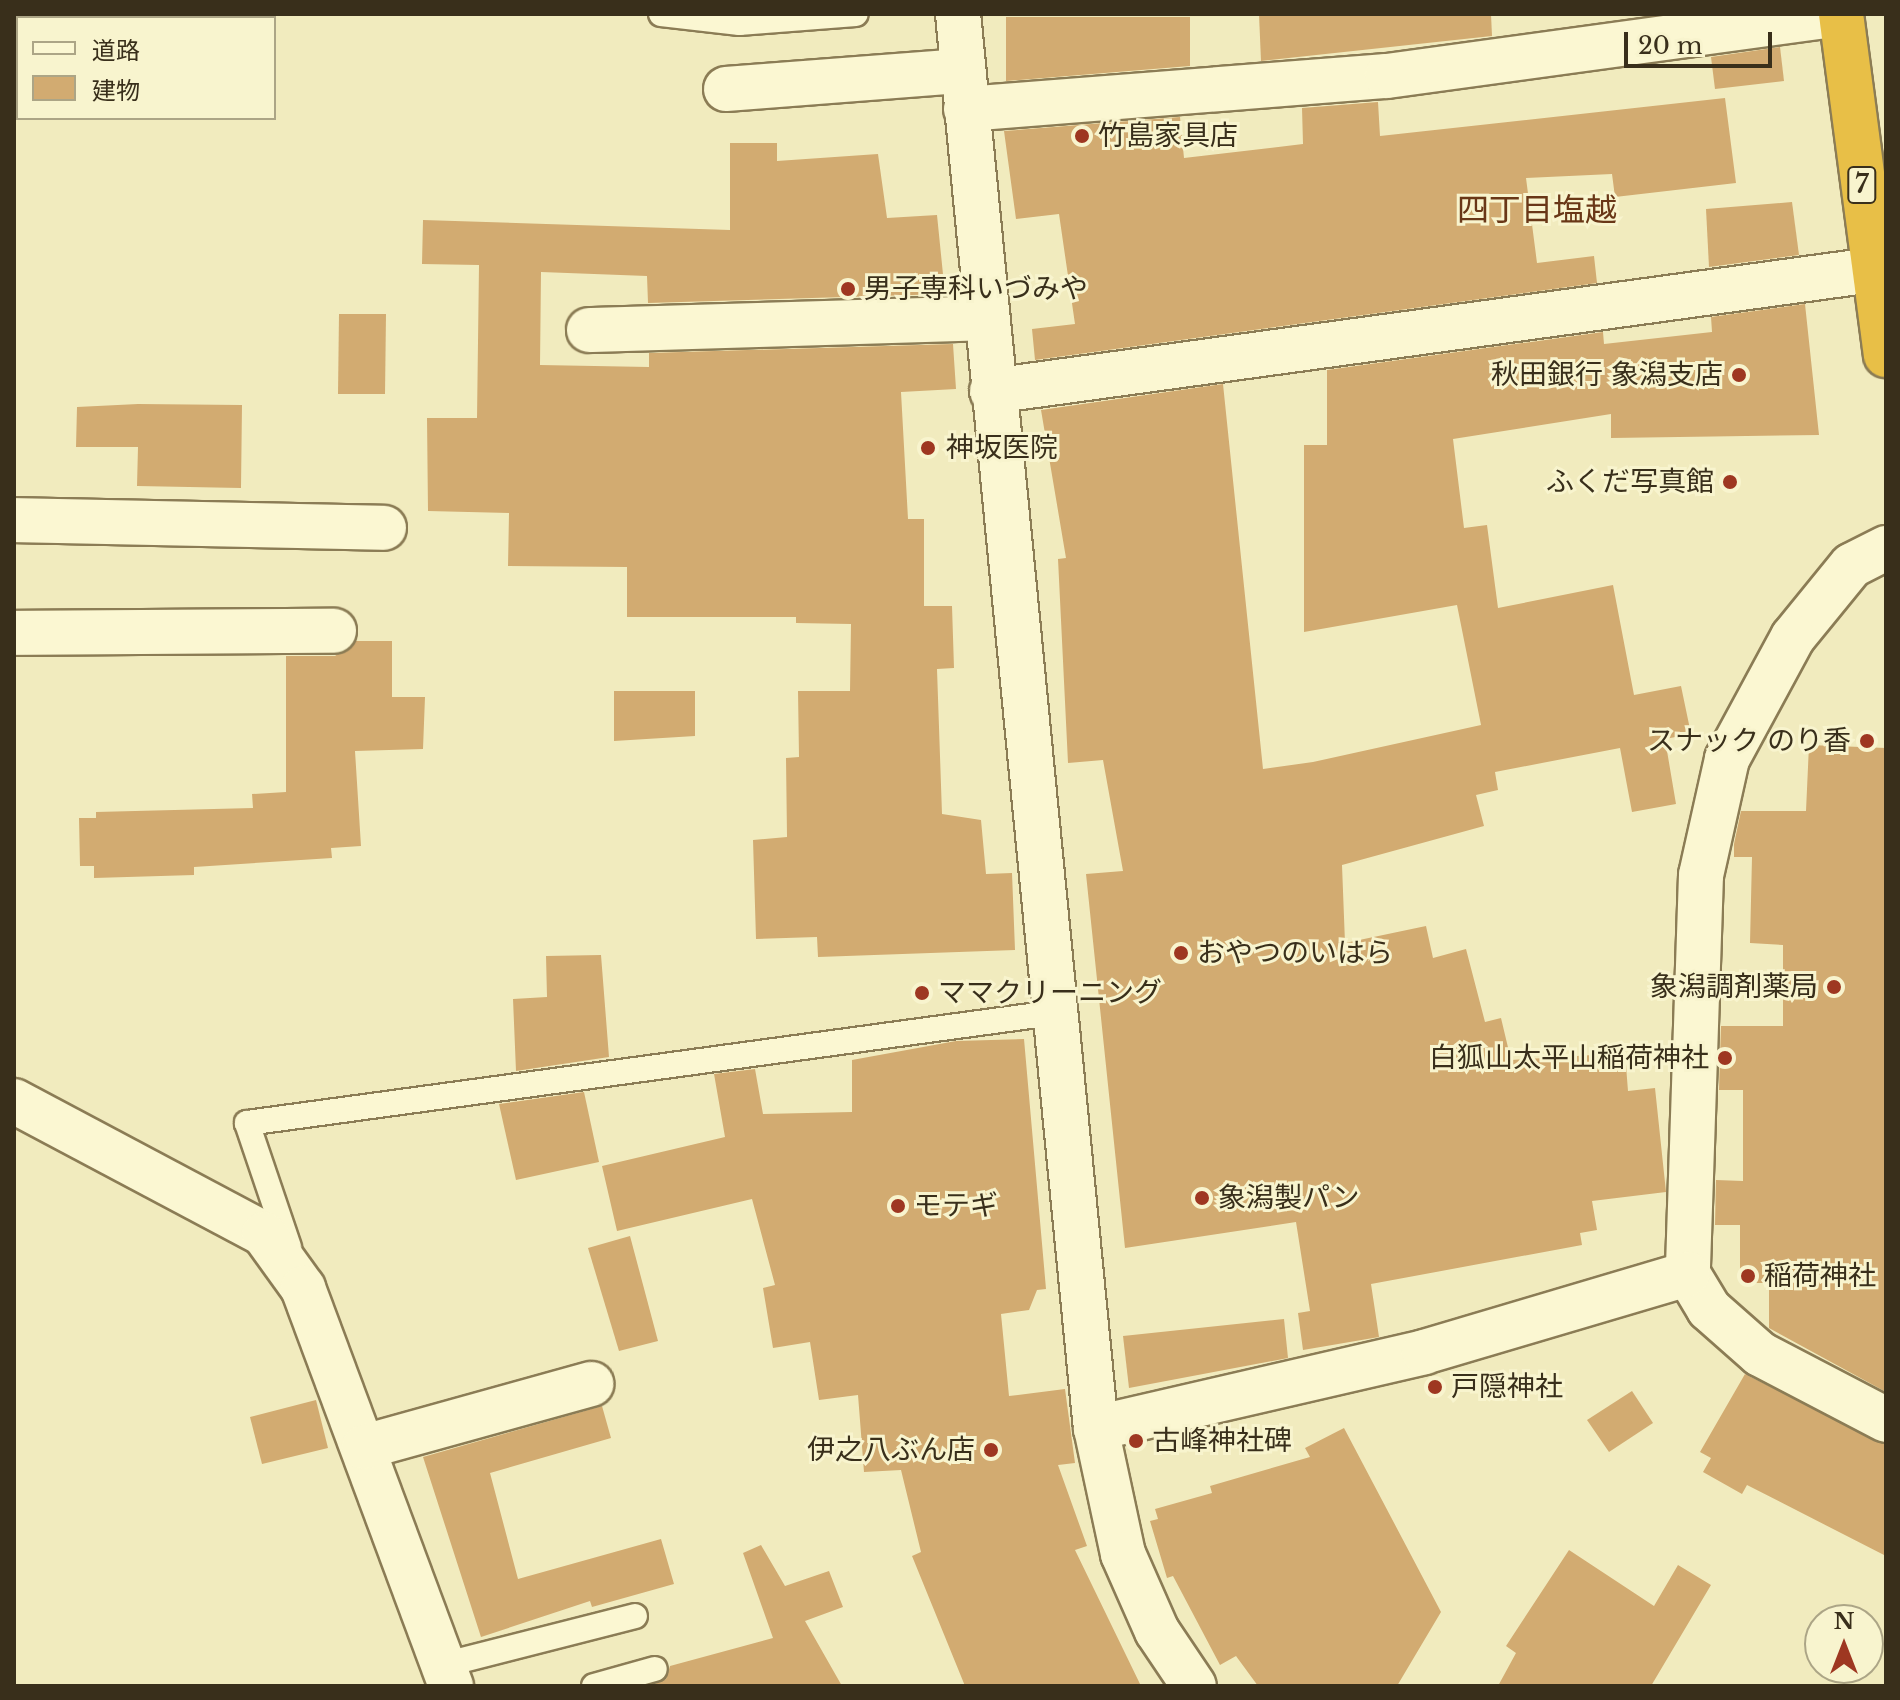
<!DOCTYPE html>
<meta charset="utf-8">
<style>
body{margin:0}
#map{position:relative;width:1900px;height:1700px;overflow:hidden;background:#f1ebbe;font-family:"Libre Baskerville","Noto Sans JP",serif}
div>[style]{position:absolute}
.building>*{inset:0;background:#d2ab71}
.roads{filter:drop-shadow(2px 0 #8b7c55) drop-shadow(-2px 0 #8b7c55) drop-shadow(0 2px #8b7c55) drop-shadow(0 -2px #8b7c55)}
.lane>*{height:24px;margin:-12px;padding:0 12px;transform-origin:12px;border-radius:12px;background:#fbf7d2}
.street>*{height:44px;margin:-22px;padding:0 22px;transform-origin:22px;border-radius:22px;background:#fbf7d2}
.secondary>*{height:44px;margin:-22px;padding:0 22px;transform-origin:22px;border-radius:22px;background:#fbf7d2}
.highway>*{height:44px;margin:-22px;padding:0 22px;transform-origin:22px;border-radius:22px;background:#e8bf47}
.dots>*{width:22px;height:22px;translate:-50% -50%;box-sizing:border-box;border:4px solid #f8f4ce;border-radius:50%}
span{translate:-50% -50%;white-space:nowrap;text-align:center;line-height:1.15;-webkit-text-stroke:6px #f8f4ce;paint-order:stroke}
.shield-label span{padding:2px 6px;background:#f8f4ce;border:2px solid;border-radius:6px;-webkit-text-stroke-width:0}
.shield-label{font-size:26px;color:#392f1b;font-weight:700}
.poi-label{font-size:28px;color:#392f1b}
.left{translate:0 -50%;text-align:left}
.right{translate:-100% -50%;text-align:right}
.quarter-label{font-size:32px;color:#693717}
.frame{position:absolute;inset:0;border:16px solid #392f1b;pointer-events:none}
.legend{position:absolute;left:16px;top:16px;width:260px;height:104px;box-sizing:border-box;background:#f8f4ce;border:2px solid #aca586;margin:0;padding:10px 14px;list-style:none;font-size:24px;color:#392f1b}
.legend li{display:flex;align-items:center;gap:16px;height:40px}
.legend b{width:40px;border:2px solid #aca586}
.north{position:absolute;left:1804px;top:1604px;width:80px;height:80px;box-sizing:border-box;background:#f8f4ce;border:2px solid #aca586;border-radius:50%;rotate:0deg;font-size:22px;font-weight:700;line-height:32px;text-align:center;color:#392f1b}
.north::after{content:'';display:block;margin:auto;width:28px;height:36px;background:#9e3721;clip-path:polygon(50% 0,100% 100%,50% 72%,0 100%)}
.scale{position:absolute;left:1624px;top:32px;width:148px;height:36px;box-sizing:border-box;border:4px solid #392f1b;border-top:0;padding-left:10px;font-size:24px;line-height:28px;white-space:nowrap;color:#392f1b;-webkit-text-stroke:6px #f8f4ce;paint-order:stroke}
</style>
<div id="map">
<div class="building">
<div style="clip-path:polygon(1259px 14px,1491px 14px,1492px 36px,1261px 61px)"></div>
<div style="clip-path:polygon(1006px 17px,1190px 17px,1190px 66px,1006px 81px)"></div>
<div style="clip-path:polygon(1780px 47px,1784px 81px,1715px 89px,1711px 57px)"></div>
<div style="clip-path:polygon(1725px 98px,1736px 183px,1615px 197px,1612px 174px,1526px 178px,1537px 263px,1594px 256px,1597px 283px,1035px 360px,1032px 329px,1075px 324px,1059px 214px,1016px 219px,1004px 131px,1180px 117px,1184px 158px,1303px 144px,1302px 108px,1378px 102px,1380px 136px)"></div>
<div style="clip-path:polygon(730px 143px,777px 143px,777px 161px,878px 154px,887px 218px,937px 215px,945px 294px,648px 303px,647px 276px,541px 272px,540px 365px,649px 367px,649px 353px,953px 344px,956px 389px,901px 392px,908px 519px,924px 519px,924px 606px,952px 606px,954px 668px,937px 669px,942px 814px,981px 820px,986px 874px,1012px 873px,1015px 950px,818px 957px,817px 937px,756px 939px,753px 840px,787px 837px,786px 758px,799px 757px,798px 691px,850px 691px,851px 624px,796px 623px,796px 617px,627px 617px,627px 567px,508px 566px,509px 513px,428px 511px,427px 418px,477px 418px,479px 265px,422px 264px,423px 220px,730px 230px)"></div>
<div style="clip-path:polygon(1792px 202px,1799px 255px,1709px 267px,1706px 209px)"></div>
<div style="clip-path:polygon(1805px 304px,1819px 435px,1611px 438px,1611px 414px,1453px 439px,1464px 528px,1487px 525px,1498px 608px,1613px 585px,1634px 695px,1681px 686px,1691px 734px,1665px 739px,1676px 804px,1632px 812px,1620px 748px,1495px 772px,1498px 790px,1476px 795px,1484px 826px,1342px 865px,1345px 943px,1426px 926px,1433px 958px,1466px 949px,1485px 1022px,1501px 1018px,1511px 1060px,1625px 1053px,1628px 1091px,1655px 1088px,1666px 1192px,1592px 1201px,1597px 1230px,1580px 1233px,1582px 1245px,1371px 1284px,1379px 1337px,1303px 1350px,1298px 1313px,1310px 1311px,1296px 1222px,1125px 1248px,1086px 874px,1123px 871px,1103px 760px,1068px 763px,1058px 559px,1066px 558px,1041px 410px,1223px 384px,1263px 769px,1313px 762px,1481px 725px,1457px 605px,1304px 632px,1304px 445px,1327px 445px,1327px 370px,1603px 332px,1604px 344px,1712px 332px,1711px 317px)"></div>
<div style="clip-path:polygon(339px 314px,386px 314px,385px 394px,338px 394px)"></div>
<div style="clip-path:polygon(138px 404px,242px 405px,241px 488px,137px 486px,138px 447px,76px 447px,77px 407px)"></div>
<div style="clip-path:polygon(356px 641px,392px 641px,392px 697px,425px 697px,423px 749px,355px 751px,361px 846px,331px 848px,332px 858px,194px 867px,194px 875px,94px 878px,94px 866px,80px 866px,79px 818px,96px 818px,96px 812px,253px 808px,252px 794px,286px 792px,286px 656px,335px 656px)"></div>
<div style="clip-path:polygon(614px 691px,695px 691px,695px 736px,614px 741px)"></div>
<div style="clip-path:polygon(1809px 745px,1886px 748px,1886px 1392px,1769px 1328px,1769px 1283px,1740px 1283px,1740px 1225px,1715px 1225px,1716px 1180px,1743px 1181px,1743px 1090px,1719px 1090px,1721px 1026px,1783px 1026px,1783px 945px,1750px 943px,1752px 857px,1734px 857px,1734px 844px,1741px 811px,1806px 811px)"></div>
<div style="clip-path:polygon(601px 955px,609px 1057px,516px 1071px,513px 999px,547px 997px,546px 956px)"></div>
<div style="clip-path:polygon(1024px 1039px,1046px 1289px,1037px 1290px,1029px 1310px,1001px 1314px,1009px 1396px,1065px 1389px,1075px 1463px,1058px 1465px,1087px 1546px,1075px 1550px,1141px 1686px,965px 1686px,912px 1556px,921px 1552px,901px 1470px,864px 1472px,858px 1395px,819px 1400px,810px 1342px,773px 1348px,763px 1288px,775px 1285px,752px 1199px,617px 1231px,602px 1166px,725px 1137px,714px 1074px,755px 1069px,763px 1114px,852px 1112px,852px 1060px,956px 1041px)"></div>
<div style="clip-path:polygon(584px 1092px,599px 1162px,516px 1180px,499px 1104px)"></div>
<div style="clip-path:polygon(630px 1236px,658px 1341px,619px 1351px,588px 1248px)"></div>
<div style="clip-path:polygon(1284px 1319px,1288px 1358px,1129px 1388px,1123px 1336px)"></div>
<div style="clip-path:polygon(1745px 1374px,1886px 1445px,1886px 1556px,1747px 1485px,1742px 1494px,1703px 1472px,1711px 1458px,1700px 1452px)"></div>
<div style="clip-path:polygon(1632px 1391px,1653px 1423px,1609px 1452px,1587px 1420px)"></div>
<div style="clip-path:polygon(316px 1400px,328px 1448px,262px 1464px,250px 1417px)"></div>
<div style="clip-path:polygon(602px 1406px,611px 1438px,490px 1473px,518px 1579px,661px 1539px,674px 1584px,592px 1607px,590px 1601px,481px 1637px,423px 1457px)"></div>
<div style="clip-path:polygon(1344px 1428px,1441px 1612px,1397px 1686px,1258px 1686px,1236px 1656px,1220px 1665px,1173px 1576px,1167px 1578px,1150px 1521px,1158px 1519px,1155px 1509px,1212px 1493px,1210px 1486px,1310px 1457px,1305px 1448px)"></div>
<div style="clip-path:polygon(761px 1545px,785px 1586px,829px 1571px,843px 1607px,805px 1621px,842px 1686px,650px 1686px,666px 1679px,670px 1666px,773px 1638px,743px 1553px)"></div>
<div style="clip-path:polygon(1569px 1550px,1654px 1606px,1678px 1565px,1711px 1585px,1651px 1686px,1498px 1686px,1516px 1653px,1506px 1646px)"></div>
</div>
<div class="roads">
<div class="lane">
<div style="left:661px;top:14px;width:79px;rotate:6.6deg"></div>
<div style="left:739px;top:23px;width:117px;rotate:-4.4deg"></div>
<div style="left:289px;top:1247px;width:131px;rotate:-108.7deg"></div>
<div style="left:247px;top:1123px;width:820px;rotate:-7.78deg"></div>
<div style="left:443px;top:1665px;width:198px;rotate:-14.3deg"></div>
<div style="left:594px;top:1686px;width:63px;rotate:-15.6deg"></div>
</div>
<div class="street">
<div style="left:14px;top:62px;width:4px"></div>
<div style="left:726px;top:89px;width:237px;rotate:-4.4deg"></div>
<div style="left:966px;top:109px;width:422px;rotate:-4.5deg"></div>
<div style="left:1387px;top:76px;width:454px;rotate:-7.8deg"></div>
<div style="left:589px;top:330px;width:397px;rotate:-1.7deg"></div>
<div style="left:992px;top:391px;width:888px;rotate:-7.83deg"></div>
<div style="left:14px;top:520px;width:370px;rotate:1.2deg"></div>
<div style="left:1886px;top:548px;width:39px;rotate:153deg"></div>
<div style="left:1851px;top:566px;width:92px;rotate:129.2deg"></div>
<div style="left:1793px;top:637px;width:139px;rotate:118.4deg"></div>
<div style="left:1727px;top:759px;width:119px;rotate:102.6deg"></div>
<div style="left:1701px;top:875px;width:399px;rotate:91.9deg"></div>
<div style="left:1688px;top:1274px;width:41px;rotate:59deg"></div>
<div style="left:1709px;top:1309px;width:68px;rotate:41.4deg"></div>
<div style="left:1760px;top:1354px;width:142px;rotate:27.6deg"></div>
<div style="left:14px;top:633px;width:320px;rotate:-0.4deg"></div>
<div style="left:14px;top:1101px;width:283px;rotate:28deg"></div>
<div style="left:264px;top:1234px;width:67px;rotate:54.2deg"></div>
<div style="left:303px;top:1288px;width:425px;rotate:69.6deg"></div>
<div style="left:1096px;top:1428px;width:337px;rotate:-13deg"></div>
<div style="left:1424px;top:1352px;width:275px;rotate:-16.5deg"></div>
<div style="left:364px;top:1447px;width:236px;rotate:-15.5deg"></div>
</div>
<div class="secondary">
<div style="left:958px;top:14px;width:1421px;rotate:84.43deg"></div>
<div style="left:1096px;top:1428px;width:129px;rotate:77.9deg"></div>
<div style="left:1123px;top:1554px;width:84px;rotate:66.2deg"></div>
<div style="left:1157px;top:1631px;width:66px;rotate:56.1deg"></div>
</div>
<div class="highway">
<div style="left:1841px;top:14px;width:344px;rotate:82.5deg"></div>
</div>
</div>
<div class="dots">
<div style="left:1082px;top:136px;background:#9e3721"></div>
<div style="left:848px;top:289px;background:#9e3721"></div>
<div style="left:1739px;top:375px;background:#9e3721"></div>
<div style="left:928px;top:448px;background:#9e3721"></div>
<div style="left:1730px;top:482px;background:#9e3721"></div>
<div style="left:1867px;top:741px;background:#9e3721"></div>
<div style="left:1181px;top:953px;background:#9e3721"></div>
<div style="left:1834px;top:987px;background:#9e3721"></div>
<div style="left:922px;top:993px;background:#9e3721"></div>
<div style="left:1725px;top:1058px;background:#9e3721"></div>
<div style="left:1202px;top:1198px;background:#9e3721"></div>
<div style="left:898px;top:1206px;background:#9e3721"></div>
<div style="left:1748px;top:1276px;background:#9e3721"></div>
<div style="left:1435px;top:1387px;background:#9e3721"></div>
<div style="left:1136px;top:1441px;background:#9e3721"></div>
<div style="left:991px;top:1450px;background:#9e3721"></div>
</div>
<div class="shield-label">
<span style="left:1862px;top:185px">7</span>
</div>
<div class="poi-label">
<span class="left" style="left:1098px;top:136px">竹島家具店</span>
<span class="left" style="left:864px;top:289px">男子専科いづみや</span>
<span class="right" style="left:1723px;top:375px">秋田銀行 象潟支店</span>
<span class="left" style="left:946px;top:448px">神坂医院</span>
<span class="right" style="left:1714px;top:482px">ふくだ写真館</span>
<span class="right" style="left:1851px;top:741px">スナック のり香</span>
<span class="left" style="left:1197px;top:953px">おやつのいはら</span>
<span class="right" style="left:1818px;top:987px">象潟調剤薬局</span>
<span class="left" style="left:938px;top:993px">ママクリーニング</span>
<span class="right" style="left:1709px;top:1058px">白狐山太平山稲荷神社</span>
<span class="left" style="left:1218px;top:1198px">象潟製パン</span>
<span class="left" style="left:914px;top:1206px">モテギ</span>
<span class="left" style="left:1764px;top:1276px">稲荷神社</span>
<span class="left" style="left:1451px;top:1387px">戸隠神社</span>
<span class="left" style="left:1152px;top:1441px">古峰神社碑</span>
<span class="right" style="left:975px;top:1450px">伊之八ぶん店</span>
</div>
<div class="quarter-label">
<span style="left:1537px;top:210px">四丁目塩越</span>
</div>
<div class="frame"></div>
<ul class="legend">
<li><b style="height:10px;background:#fbf7d2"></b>道路</li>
<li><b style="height:22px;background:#d2ab71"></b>建物</li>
</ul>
<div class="north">N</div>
<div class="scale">20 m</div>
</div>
